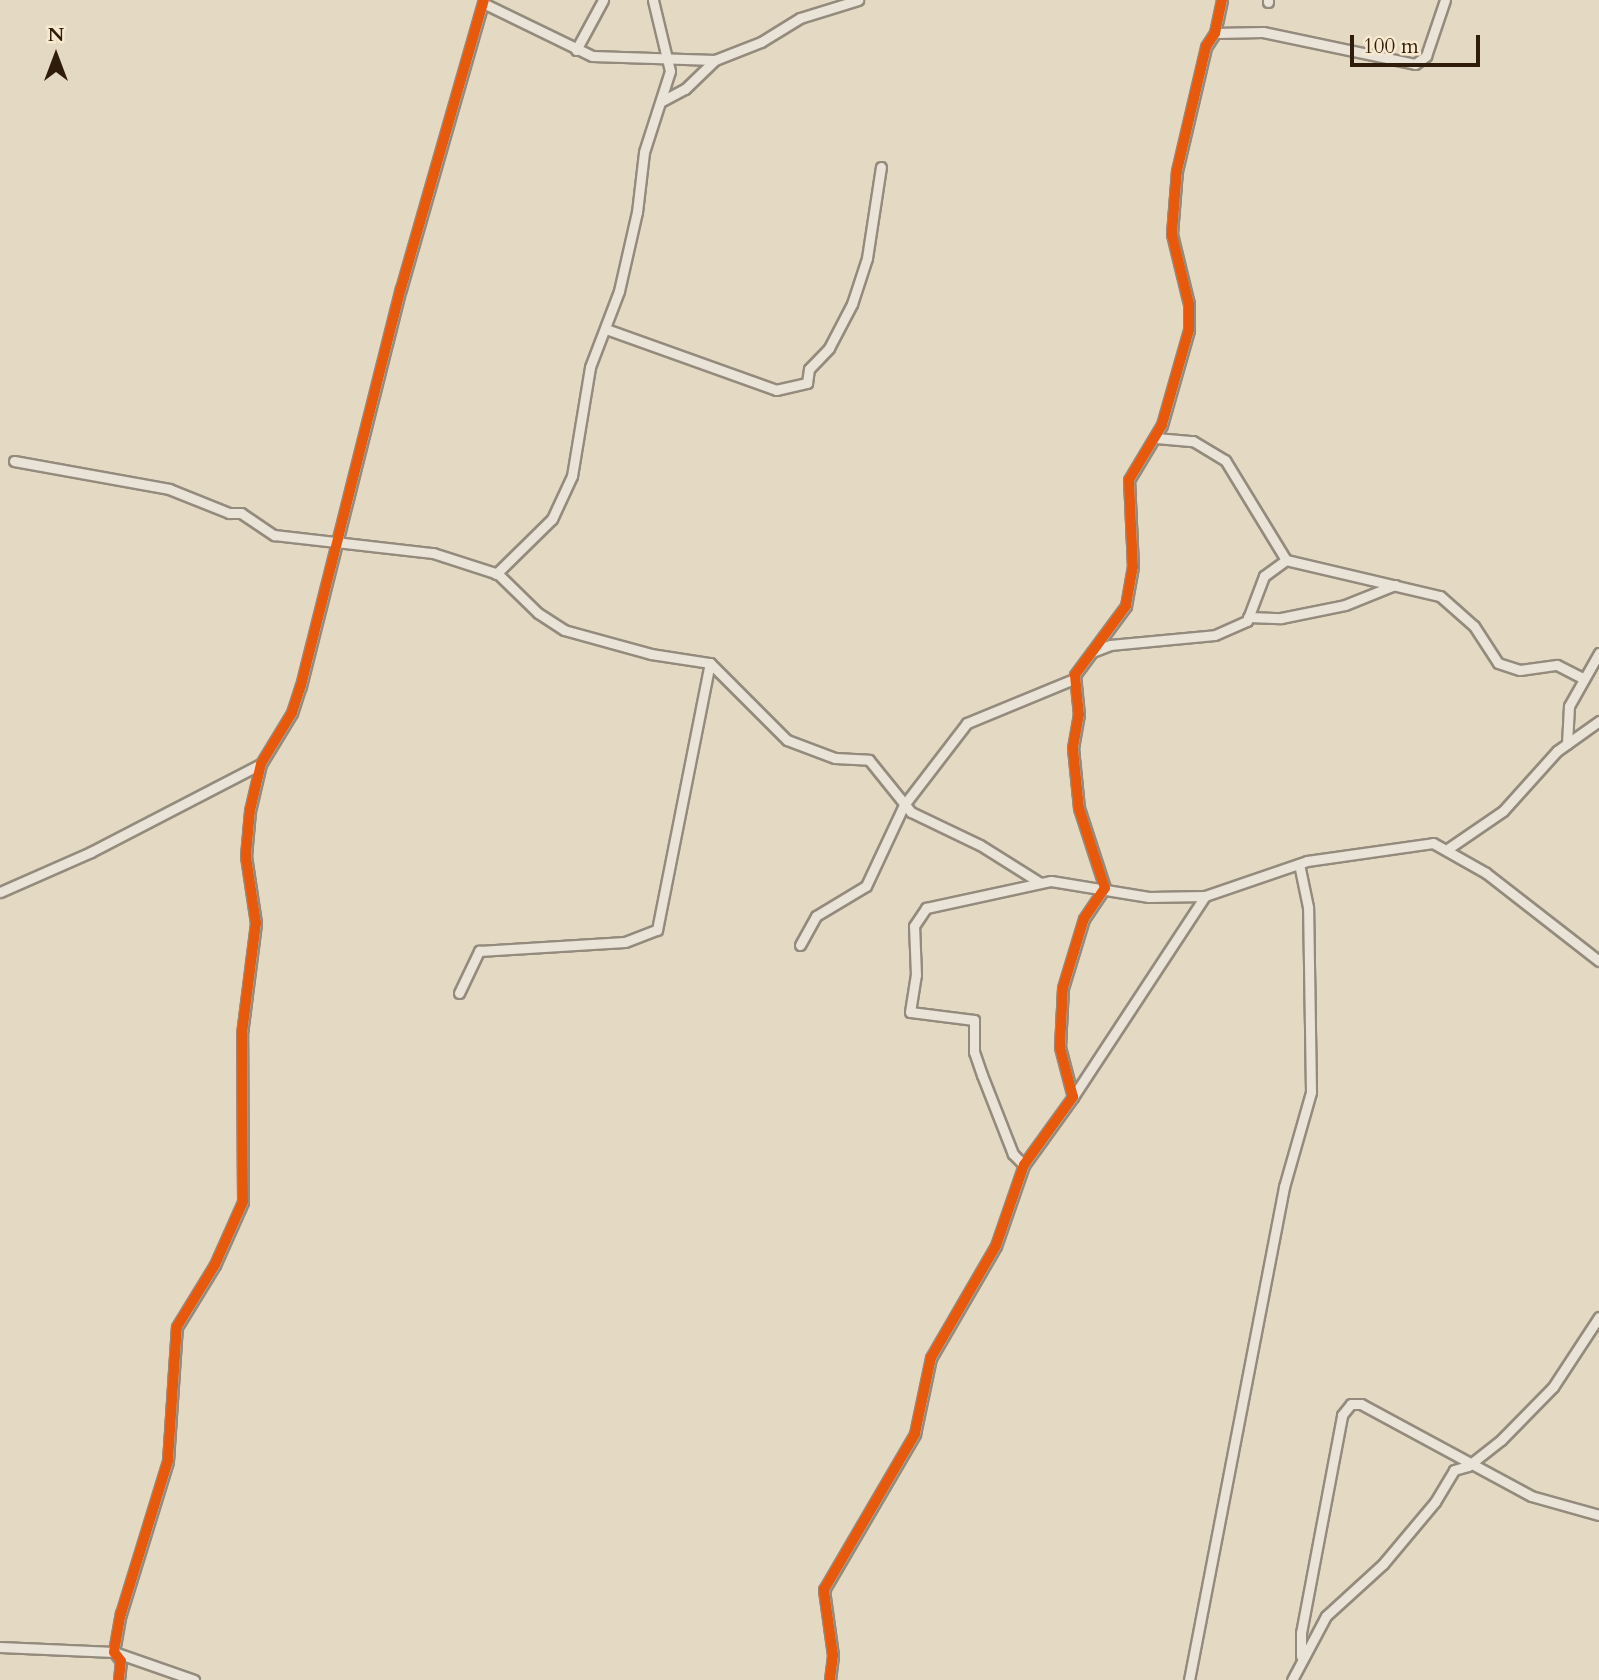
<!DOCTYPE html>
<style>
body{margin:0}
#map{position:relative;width:1599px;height:1680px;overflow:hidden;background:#e4d9c3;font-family:Cardo,serif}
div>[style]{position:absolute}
.roads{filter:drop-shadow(2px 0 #948b7d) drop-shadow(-2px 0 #948b7d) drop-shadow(0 2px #948b7d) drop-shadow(0 -2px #948b7d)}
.street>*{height:9px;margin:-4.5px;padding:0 4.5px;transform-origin:4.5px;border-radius:4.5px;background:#e9e3d8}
.cycleway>*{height:10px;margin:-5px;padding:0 5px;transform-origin:5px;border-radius:5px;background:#e8590c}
span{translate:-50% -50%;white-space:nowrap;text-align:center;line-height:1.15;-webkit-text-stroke:6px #f7e9cf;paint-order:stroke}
.north{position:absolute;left:21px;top:21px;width:70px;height:70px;-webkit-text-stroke:5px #f7e9cf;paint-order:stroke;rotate:0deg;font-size:19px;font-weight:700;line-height:28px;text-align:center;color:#301c0a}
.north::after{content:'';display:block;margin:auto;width:24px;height:32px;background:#301c0a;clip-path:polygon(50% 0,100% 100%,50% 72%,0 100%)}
.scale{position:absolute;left:1350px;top:35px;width:130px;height:32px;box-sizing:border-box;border:4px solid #301c0a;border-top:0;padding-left:9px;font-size:21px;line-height:24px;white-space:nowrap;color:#301c0a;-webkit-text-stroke:5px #f7e9cf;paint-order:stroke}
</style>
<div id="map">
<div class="roads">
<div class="street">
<div style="left:1268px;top:2px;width:2px;rotate:-90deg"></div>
<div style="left:483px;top:3px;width:121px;rotate:25.9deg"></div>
<div style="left:592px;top:56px;width:123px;rotate:1.9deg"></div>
<div style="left:1215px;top:33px;width:48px;rotate:-1.2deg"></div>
<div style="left:1263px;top:32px;width:155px;rotate:11.9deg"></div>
<div style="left:1415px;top:64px;width:14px;rotate:-36deg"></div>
<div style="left:1426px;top:56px;width:59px;rotate:-71.3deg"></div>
<div style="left:576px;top:50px;width:57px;rotate:-61.6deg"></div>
<div style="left:662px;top:101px;width:26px;rotate:-28deg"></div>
<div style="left:685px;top:89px;width:42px;rotate:-44deg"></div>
<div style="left:715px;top:60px;width:49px;rotate:-21.4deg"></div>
<div style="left:761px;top:42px;width:46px;rotate:-31.6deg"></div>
<div style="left:800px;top:18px;width:61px;rotate:-17.2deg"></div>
<div style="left:606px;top:329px;width:181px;rotate:19.7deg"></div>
<div style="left:776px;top:390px;width:32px;rotate:-13deg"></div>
<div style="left:807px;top:383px;width:14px;rotate:-82deg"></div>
<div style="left:809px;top:369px;width:29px;rotate:-46deg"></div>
<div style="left:829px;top:348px;width:50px;rotate:-62.4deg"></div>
<div style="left:852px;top:304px;width:48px;rotate:-71.9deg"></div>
<div style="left:867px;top:258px;width:92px;rotate:-81.3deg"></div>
<div style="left:1156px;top:438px;width:37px;rotate:5deg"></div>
<div style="left:1193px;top:441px;width:37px;rotate:31deg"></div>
<div style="left:1225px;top:460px;width:117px;rotate:58.6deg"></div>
<div style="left:1286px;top:560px;width:158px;rotate:13.2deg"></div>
<div style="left:1440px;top:596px;width:45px;rotate:41.4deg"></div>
<div style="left:1474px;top:626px;width:44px;rotate:57deg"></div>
<div style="left:1498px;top:663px;width:23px;rotate:18deg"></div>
<div style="left:1520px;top:670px;width:37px;rotate:-8deg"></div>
<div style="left:1557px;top:665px;width:30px;rotate:27deg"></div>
<div style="left:14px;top:461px;width:158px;rotate:10.2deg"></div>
<div style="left:169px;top:489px;width:65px;rotate:21.8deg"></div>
<div style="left:229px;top:513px;width:12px"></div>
<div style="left:241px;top:513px;width:40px;rotate:34deg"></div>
<div style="left:274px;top:535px;width:160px;rotate:6.5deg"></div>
<div style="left:433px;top:553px;width:68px;rotate:17.9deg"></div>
<div style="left:498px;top:574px;width:56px;rotate:44.3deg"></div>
<div style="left:538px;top:613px;width:31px;rotate:33deg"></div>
<div style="left:564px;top:630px;width:90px;rotate:15.4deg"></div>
<div style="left:651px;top:654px;width:60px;rotate:8.7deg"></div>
<div style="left:710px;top:663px;width:109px;rotate:45deg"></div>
<div style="left:787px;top:740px;width:51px;rotate:20.6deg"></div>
<div style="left:835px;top:758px;width:34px;rotate:3deg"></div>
<div style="left:869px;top:760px;width:67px;rotate:51.1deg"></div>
<div style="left:911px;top:812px;width:76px;rotate:25.6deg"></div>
<div style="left:980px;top:845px;width:70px;rotate:32.1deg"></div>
<div style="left:496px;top:574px;width:78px;rotate:-44.5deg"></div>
<div style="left:552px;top:519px;width:47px;rotate:-65.1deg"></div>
<div style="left:572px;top:476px;width:110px;rotate:-80.6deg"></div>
<div style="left:590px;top:367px;width:81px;rotate:-69.1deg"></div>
<div style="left:619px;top:291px;width:81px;rotate:-77.2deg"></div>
<div style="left:637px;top:212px;width:60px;rotate:-83.3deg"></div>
<div style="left:644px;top:152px;width:85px;rotate:-72.2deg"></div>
<div style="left:670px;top:71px;width:73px;rotate:-103.5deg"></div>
<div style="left:1248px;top:617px;width:33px;rotate:2deg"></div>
<div style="left:1281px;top:618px;width:65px;rotate:-11.5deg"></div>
<div style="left:1345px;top:605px;width:54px;rotate:-21.8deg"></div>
<div style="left:1092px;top:652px;width:19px;rotate:-21deg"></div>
<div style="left:1110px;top:645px;width:105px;rotate:-5.4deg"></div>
<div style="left:1215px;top:635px;width:35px;rotate:-24deg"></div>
<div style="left:1247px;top:621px;width:48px;rotate:-69.3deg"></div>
<div style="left:1264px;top:576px;width:27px;rotate:-36deg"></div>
<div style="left:1567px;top:744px;width:38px;rotate:-87deg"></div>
<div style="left:1569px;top:706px;width:61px;rotate:-60.5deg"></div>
<div style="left:1449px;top:848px;width:65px;rotate:-34.4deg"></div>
<div style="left:1503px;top:811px;width:81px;rotate:-48deg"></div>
<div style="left:1557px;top:751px;width:52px;rotate:-35.5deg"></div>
<div style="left:0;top:892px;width:99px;rotate:-23.7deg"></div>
<div style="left:91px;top:852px;width:191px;rotate:-27.4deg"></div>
<div style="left:800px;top:945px;width:33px;rotate:-61deg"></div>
<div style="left:816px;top:916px;width:58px;rotate:-31deg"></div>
<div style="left:866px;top:886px;width:89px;rotate:-64.9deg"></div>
<div style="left:904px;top:805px;width:103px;rotate:-52.5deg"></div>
<div style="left:967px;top:723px;width:116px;rotate:-22.4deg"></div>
<div style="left:459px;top:993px;width:47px;rotate:-64.5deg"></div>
<div style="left:479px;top:951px;width:146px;rotate:-3.5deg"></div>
<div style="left:625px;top:942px;width:34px;rotate:-21deg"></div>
<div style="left:657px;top:930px;width:272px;rotate:-78.8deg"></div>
<div style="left:1073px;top:1097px;width:240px;rotate:-56.7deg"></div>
<div style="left:1024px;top:1165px;width:16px;rotate:-135deg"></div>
<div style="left:1013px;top:1154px;width:85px;rotate:-111.4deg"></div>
<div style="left:982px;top:1075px;width:24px;rotate:-109deg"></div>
<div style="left:974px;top:1052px;width:32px;rotate:-90deg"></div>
<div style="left:974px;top:1020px;width:64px;rotate:-172.9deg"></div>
<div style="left:910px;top:1012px;width:37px;rotate:-81deg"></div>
<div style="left:916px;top:975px;width:49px;rotate:-92.3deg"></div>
<div style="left:914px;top:926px;width:22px;rotate:-56deg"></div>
<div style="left:926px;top:908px;width:128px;rotate:-12.2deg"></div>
<div style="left:1051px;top:881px;width:99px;rotate:9.3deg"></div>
<div style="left:1149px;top:897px;width:56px;rotate:-1deg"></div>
<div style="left:1205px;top:896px;width:108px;rotate:-18.9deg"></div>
<div style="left:1307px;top:861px;width:127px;rotate:-8.1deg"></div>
<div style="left:1433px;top:843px;width:61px;rotate:29.5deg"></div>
<div style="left:1486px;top:873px;width:143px;rotate:37.9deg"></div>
<div style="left:0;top:1647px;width:114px;rotate:2.5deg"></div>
<div style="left:114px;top:1652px;width:85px;rotate:19.3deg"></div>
<div style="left:1301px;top:1656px;width:23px;rotate:-90deg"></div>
<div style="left:1301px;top:1633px;width:222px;rotate:-79.3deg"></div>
<div style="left:1342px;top:1415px;width:14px;rotate:-51deg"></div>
<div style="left:1351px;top:1404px;width:10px"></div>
<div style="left:1361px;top:1404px;width:193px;rotate:28.4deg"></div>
<div style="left:1531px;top:1496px;width:71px;rotate:15.6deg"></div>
<div style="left:119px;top:1680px;width:19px;rotate:-84deg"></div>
<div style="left:121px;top:1661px;width:11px;rotate:-128deg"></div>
<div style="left:114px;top:1652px;width:39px;rotate:-80deg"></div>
<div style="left:121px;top:1614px;width:160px;rotate:-72.9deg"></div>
<div style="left:168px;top:1461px;width:134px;rotate:-86.2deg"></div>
<div style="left:177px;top:1327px;width:73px;rotate:-58.5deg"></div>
<div style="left:215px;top:1265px;width:69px;rotate:-66deg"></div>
<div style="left:243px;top:1202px;width:168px;rotate:-90.3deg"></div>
<div style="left:242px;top:1034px;width:112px;rotate:-82.8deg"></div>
<div style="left:256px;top:923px;width:68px;rotate:-98.5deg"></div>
<div style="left:246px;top:856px;width:45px;rotate:-84.9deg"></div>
<div style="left:250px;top:811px;width:48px;rotate:-76.8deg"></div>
<div style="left:261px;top:764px;width:60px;rotate:-58.7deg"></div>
<div style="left:292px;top:713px;width:28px;rotate:-72deg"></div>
<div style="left:301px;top:686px;width:409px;rotate:-75.9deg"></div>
<div style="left:401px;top:289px;width:301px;rotate:-74deg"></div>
<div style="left:830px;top:1680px;width:25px;rotate:-83deg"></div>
<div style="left:833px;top:1655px;width:66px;rotate:-97.9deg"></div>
<div style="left:824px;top:1590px;width:181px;rotate:-59.7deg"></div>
<div style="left:915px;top:1434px;width:78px;rotate:-78.1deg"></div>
<div style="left:931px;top:1358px;width:129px;rotate:-59.9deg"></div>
<div style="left:996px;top:1246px;width:86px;rotate:-70.9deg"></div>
<div style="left:1024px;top:1165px;width:84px;rotate:-54.2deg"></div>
<div style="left:1073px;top:1097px;width:52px;rotate:-104.6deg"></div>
<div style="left:1060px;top:1047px;width:59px;rotate:-87.1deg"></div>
<div style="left:1063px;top:988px;width:72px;rotate:-73.1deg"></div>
<div style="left:1084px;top:919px;width:37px;rotate:-56deg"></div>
<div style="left:1105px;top:888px;width:84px;rotate:-108deg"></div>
<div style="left:1079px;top:808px;width:60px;rotate:-95.7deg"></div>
<div style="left:1073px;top:748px;width:34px;rotate:-80deg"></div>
<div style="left:1079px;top:715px;width:40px;rotate:-95.7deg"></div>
<div style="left:1075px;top:675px;width:86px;rotate:-53.5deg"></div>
<div style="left:1126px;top:606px;width:40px;rotate:-80deg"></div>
<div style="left:1133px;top:567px;width:87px;rotate:-92.6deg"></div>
<div style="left:1129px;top:480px;width:64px;rotate:-59deg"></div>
<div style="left:1162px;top:425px;width:99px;rotate:-74.1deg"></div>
<div style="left:1189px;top:330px;width:26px;rotate:-90deg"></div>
<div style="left:1189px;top:304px;width:72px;rotate:-103.7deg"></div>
<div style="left:1172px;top:234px;width:63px;rotate:-85.5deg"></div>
<div style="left:1177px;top:171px;width:127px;rotate:-76.8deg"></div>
<div style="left:1206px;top:47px;width:17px;rotate:-57deg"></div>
<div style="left:1215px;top:33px;width:34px;rotate:-78deg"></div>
<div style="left:1189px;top:1680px;width:502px;rotate:-79.09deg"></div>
<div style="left:1284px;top:1187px;width:99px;rotate:-74.1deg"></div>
<div style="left:1311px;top:1092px;width:185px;rotate:-90.9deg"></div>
<div style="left:1308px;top:907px;width:44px;rotate:-101.8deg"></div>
<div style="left:1292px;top:1680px;width:72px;rotate:-62deg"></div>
<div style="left:1326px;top:1616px;width:77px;rotate:-42.4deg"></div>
<div style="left:1383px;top:1564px;width:81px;rotate:-50deg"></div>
<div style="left:1435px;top:1502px;width:37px;rotate:-59deg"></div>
<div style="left:1454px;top:1470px;width:15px;rotate:-16deg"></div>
<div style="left:1468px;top:1466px;width:42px;rotate:-38.2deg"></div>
<div style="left:1501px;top:1440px;width:74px;rotate:-45.5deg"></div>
<div style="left:1553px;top:1387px;width:84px;rotate:-56.7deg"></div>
</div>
</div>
<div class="cycleway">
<div style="left:119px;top:1680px;width:19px;rotate:-84deg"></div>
<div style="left:121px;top:1661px;width:11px;rotate:-128deg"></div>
<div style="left:114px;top:1652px;width:39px;rotate:-80deg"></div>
<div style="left:121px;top:1614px;width:160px;rotate:-72.9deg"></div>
<div style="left:168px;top:1461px;width:134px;rotate:-86.2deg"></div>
<div style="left:177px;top:1327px;width:73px;rotate:-58.5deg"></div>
<div style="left:215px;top:1265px;width:69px;rotate:-66deg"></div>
<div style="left:243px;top:1202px;width:168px;rotate:-90.3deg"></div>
<div style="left:242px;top:1034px;width:112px;rotate:-82.8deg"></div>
<div style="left:256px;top:923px;width:68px;rotate:-98.5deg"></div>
<div style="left:246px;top:856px;width:45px;rotate:-84.9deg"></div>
<div style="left:250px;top:811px;width:48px;rotate:-76.8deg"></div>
<div style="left:261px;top:764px;width:60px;rotate:-58.7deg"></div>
<div style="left:292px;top:713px;width:28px;rotate:-72deg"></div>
<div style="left:301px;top:686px;width:409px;rotate:-75.9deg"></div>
<div style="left:401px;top:289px;width:301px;rotate:-74deg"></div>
<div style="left:830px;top:1680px;width:25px;rotate:-83deg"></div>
<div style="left:833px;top:1655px;width:66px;rotate:-97.9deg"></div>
<div style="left:824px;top:1590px;width:181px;rotate:-59.7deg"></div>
<div style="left:915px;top:1434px;width:78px;rotate:-78.1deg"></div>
<div style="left:931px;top:1358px;width:129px;rotate:-59.9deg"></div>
<div style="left:996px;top:1246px;width:86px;rotate:-70.9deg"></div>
<div style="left:1024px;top:1165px;width:84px;rotate:-54.2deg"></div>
<div style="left:1073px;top:1097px;width:52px;rotate:-104.6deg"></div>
<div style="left:1060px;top:1047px;width:59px;rotate:-87.1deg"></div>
<div style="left:1063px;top:988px;width:72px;rotate:-73.1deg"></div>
<div style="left:1084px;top:919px;width:37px;rotate:-56deg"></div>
<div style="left:1105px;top:888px;width:84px;rotate:-108deg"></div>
<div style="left:1079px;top:808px;width:60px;rotate:-95.7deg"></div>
<div style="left:1073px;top:748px;width:34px;rotate:-80deg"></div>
<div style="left:1079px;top:715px;width:40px;rotate:-95.7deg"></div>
<div style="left:1075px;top:675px;width:86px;rotate:-53.5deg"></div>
<div style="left:1126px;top:606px;width:40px;rotate:-80deg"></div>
<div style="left:1133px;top:567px;width:87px;rotate:-92.6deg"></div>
<div style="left:1129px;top:480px;width:64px;rotate:-59deg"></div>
<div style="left:1162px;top:425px;width:99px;rotate:-74.1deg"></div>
<div style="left:1189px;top:330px;width:26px;rotate:-90deg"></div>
<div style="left:1189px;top:304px;width:72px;rotate:-103.7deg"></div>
<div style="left:1172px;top:234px;width:63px;rotate:-85.5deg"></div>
<div style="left:1177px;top:171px;width:127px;rotate:-76.8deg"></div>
<div style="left:1206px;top:47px;width:17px;rotate:-57deg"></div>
<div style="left:1215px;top:33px;width:34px;rotate:-78deg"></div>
</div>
<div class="north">N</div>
<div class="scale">100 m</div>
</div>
